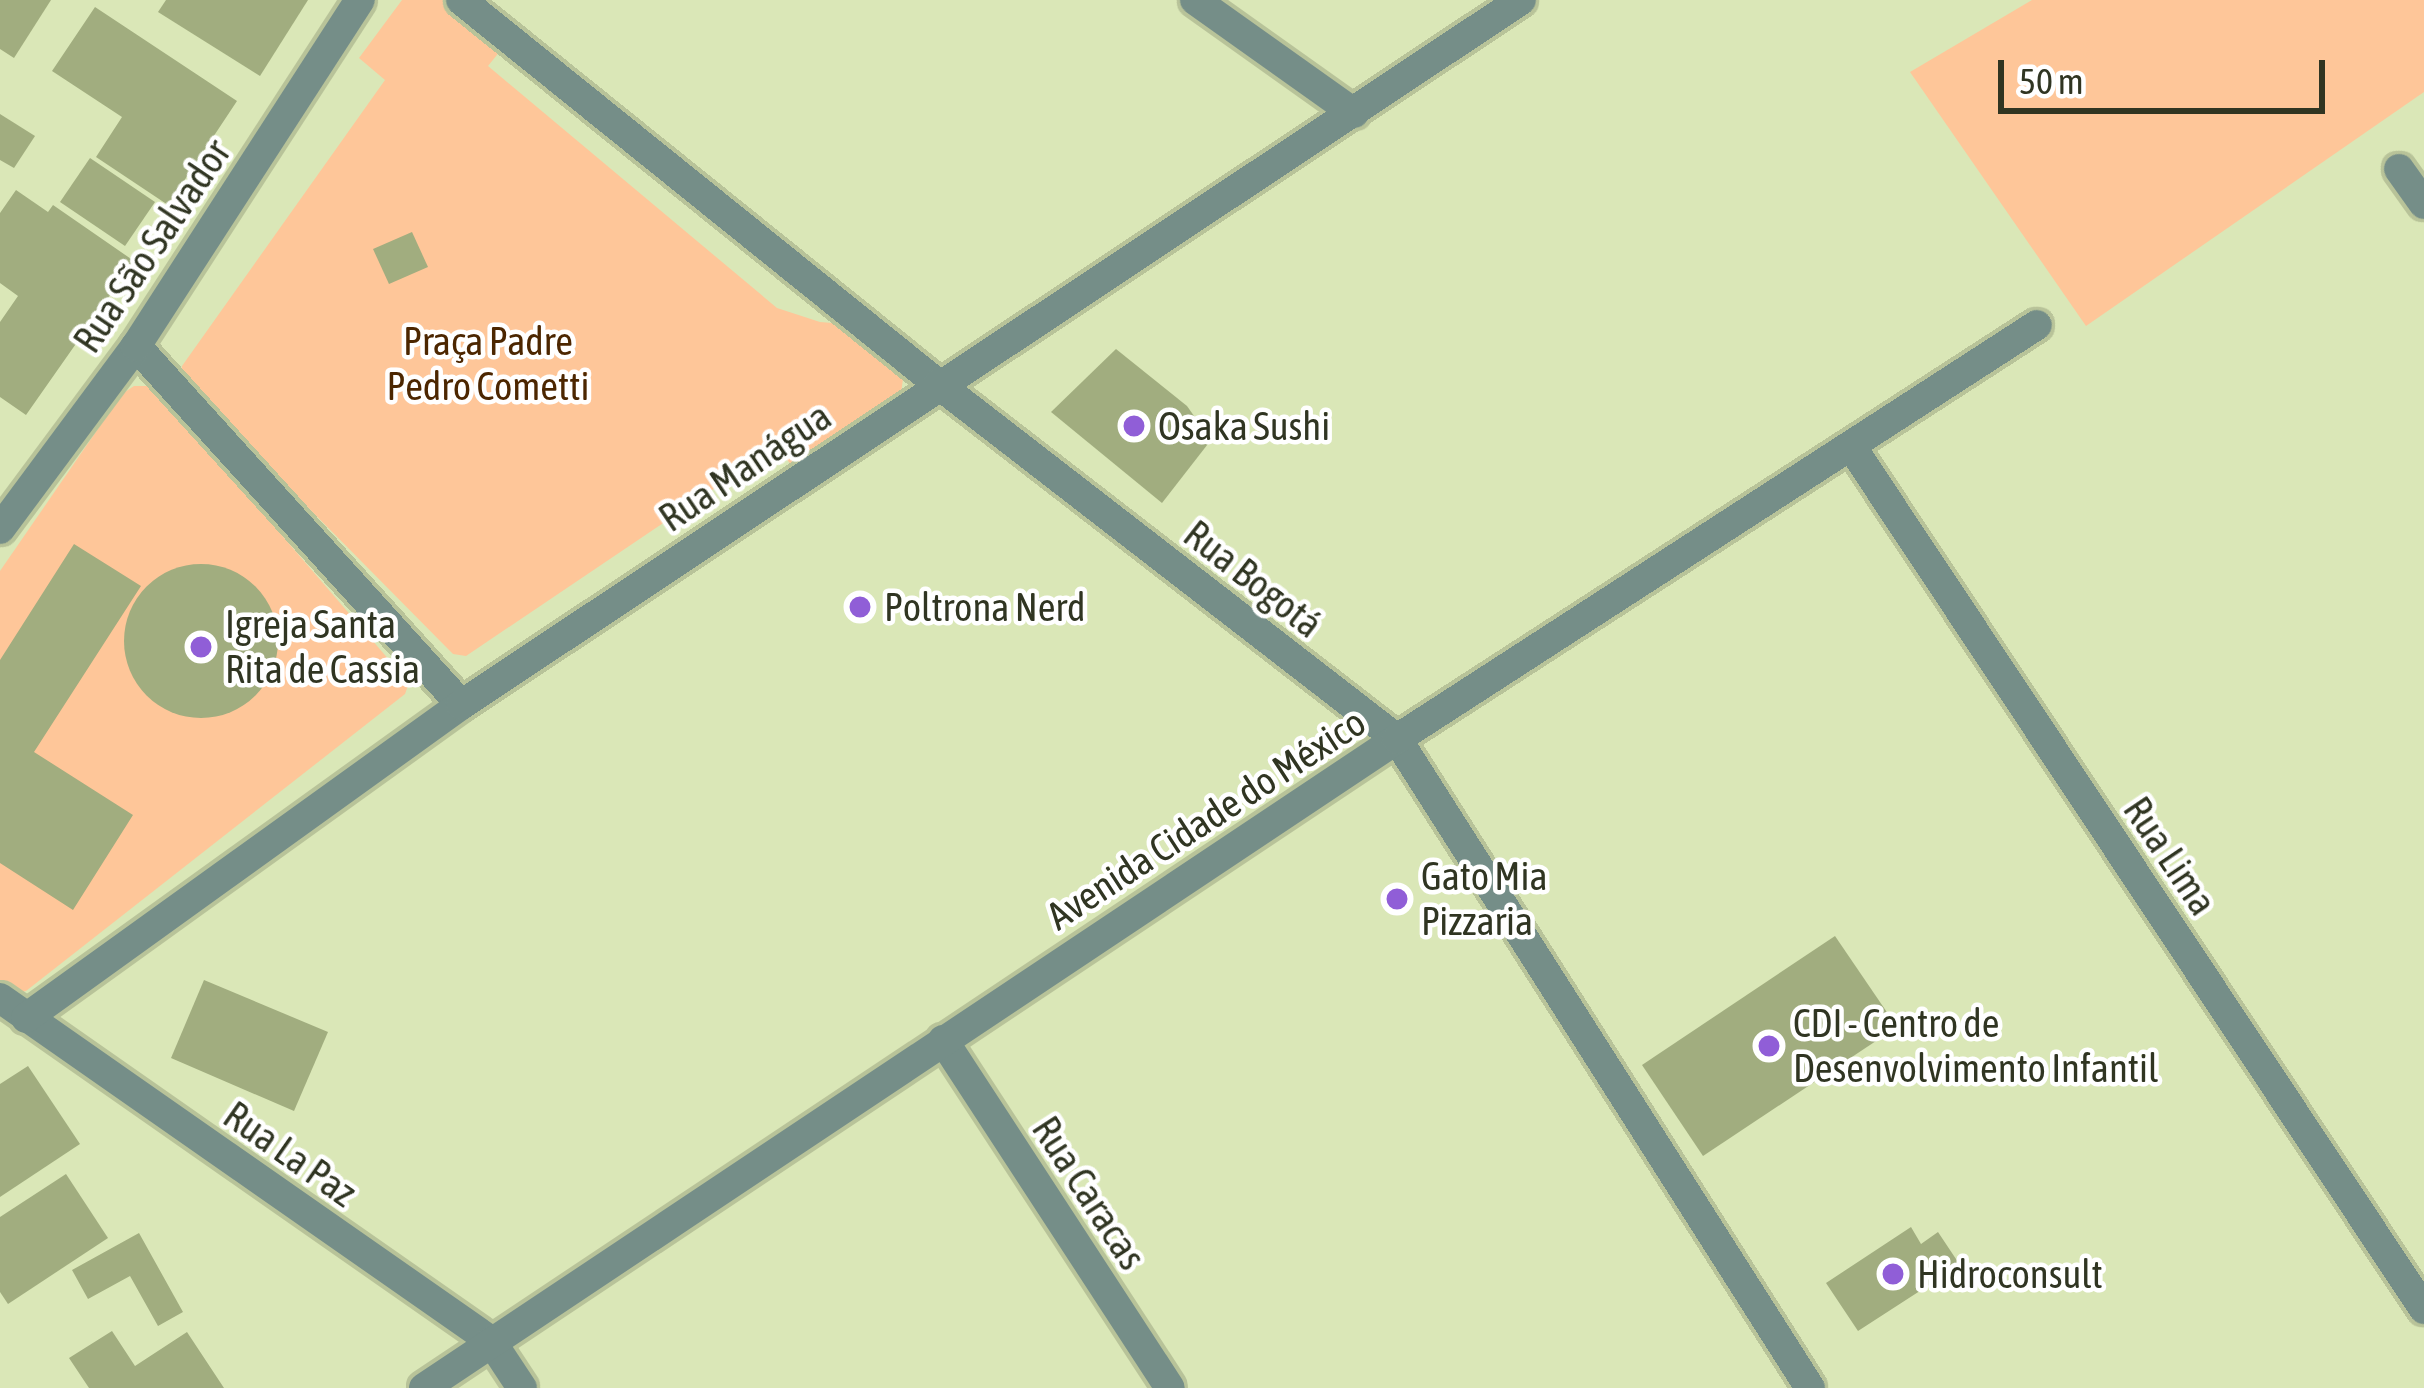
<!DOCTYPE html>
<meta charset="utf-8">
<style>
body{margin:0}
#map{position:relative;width:2424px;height:1388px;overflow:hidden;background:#dae7b7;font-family:"Asap Condensed",sans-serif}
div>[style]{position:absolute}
.green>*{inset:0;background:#fec699}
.building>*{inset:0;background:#a1ad7f}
.round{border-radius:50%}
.roads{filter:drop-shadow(3px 0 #b8c399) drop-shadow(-3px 0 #b8c399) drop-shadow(0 3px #b8c399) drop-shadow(0 -3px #b8c399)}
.minor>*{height:30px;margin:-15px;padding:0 15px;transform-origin:15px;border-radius:15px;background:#758e88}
.dots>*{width:33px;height:33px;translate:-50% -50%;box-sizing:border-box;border:6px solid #fff;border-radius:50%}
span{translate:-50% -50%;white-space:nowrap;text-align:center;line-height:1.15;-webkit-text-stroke:9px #fff;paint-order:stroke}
.street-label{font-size:39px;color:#303522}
.park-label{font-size:39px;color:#4c2600}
.poi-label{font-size:39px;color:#303522}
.left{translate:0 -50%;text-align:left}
.scale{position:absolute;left:1998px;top:60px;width:327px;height:54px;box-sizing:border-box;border:6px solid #303522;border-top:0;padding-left:15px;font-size:36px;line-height:42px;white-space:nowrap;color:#303522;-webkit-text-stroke:9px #fff;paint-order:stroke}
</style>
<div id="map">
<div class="green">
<div style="clip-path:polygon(402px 0,450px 0,505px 45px,488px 66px,777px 308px,820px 322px,857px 325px,904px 372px,901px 393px,893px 405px,795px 469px,776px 447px,466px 656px,453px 654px,180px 378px,182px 366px,385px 80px,359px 58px)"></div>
<div style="clip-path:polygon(2032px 0,2424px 0,2424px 92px,2086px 326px,1910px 72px)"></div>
<div style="clip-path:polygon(134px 386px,149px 386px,161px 395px,409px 683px,405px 694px,26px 991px,16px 993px,0 984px,0 571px,122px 394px)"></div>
</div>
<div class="building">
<div style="clip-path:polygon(0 0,51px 0,14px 58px,0 49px)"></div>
<div style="clip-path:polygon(166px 0,308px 0,260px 76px,158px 12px)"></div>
<div style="clip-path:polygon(95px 7px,237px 101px,168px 205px,96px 157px,122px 117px,52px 71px)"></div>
<div style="clip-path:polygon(0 114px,35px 136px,14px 168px,0 160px)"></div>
<div style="clip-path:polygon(90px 158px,155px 202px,125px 246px,60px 202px)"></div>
<div style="clip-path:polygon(16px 190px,48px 212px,53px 205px,134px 261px,26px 415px,0 397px,0 322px,18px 296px,0 283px,0 213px)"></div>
<div style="clip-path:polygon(412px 232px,428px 267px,389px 284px,373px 249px)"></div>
<div style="clip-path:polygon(1116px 349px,1187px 406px,1211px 440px,1162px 503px,1051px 412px)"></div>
<div style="clip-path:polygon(74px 544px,141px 586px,34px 752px,133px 815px,73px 910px,0 863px,0 660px)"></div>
<div class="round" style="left:124px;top:564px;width:154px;height:154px"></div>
<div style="clip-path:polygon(1835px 936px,1897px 1027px,1703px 1156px,1642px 1065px)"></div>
<div style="clip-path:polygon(204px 980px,328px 1032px,294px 1111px,171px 1058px)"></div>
<div style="clip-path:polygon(28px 1066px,80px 1144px,0 1197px,0 1084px)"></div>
<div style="clip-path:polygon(66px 1174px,108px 1238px,8px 1304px,0 1292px,0 1217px)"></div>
<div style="clip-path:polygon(1911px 1227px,1921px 1244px,1938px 1232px,1960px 1265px,1858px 1331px,1826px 1283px)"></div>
<div style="clip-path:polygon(139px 1233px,183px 1312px,158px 1326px,130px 1276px,88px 1299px,72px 1270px)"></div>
<div style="clip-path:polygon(112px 1331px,135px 1366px,187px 1332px,224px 1388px,89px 1388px,69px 1358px)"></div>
</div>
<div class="roads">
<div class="minor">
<div style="left:461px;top:0;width:612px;rotate:38.84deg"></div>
<div style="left:938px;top:384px;width:580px;rotate:37.72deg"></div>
<div style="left:1397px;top:739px;width:769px;rotate:57.53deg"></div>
<div style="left:1195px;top:0;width:195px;rotate:35.4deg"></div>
<div style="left:2399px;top:169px;width:43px;rotate:54.5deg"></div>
<div style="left:136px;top:346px;width:484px;rotate:47.8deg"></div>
<div style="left:1851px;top:446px;width:1036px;rotate:56.42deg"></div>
<div style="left:0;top:529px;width:228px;rotate:-53.4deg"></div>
<div style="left:136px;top:346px;width:412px;rotate:-57.1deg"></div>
<div style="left:0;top:998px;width:599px;rotate:34.94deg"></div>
<div style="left:491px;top:1341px;width:56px;rotate:56.6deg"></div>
<div style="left:26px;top:1018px;width:536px;rotate:-35.74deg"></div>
<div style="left:461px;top:705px;width:1273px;rotate:-33.63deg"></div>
<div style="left:943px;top:1040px;width:415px;rotate:56.9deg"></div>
<div style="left:424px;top:1388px;width:1170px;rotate:-33.7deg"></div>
<div style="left:1397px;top:739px;width:762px;rotate:-32.9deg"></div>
</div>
</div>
<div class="dots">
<div style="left:1134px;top:426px;background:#905ed7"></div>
<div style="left:860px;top:607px;background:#905ed7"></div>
<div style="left:201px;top:647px;background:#905ed7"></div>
<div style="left:1397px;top:899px;background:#905ed7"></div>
<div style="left:1769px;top:1046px;background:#905ed7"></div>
<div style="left:1893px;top:1274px;background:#905ed7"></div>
</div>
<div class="street-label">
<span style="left:152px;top:246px;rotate:-56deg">Rua São Salvador</span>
<span style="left:745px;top:467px;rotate:-34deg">Rua Manágua</span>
<span style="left:1253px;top:579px;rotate:38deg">Rua Bogotá</span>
<span style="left:1206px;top:819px;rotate:-33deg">Avenida Cidade do México</span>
<span style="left:2170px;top:856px;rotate:56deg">Rua Lima</span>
<span style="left:290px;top:1154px;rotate:35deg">Rua La Paz</span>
<span style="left:1089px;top:1193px;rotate:57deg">Rua Caracas</span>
</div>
<div class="park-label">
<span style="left:488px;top:364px">Praça Padre<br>Pedro Cometti</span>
</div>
<div class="poi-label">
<span class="left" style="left:1158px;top:426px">Osaka Sushi</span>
<span class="left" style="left:884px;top:607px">Poltrona Nerd</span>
<span class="left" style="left:225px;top:647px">Igreja Santa<br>Rita de Cassia</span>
<span class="left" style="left:1421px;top:899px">Gato Mia<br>Pizzaria</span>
<span class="left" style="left:1793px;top:1046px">CDI - Centro de<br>Desenvolvimento Infantil</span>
<span class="left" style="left:1917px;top:1274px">Hidroconsult</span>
</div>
<div class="scale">50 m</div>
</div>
